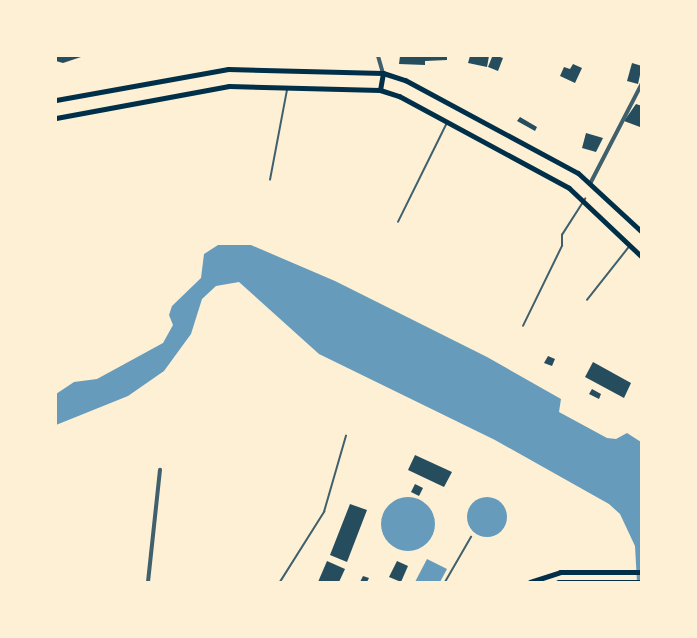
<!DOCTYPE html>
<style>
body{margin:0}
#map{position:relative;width:697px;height:638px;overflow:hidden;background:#fdf0d5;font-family:"Exo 2",sans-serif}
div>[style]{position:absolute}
.water>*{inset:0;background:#669bbc}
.round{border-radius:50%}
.building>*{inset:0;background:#264d5e}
.service>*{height:1.5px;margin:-0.75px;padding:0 0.75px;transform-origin:0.75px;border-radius:0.75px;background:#3f606c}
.minor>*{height:4px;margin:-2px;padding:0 2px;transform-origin:2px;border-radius:2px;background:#3f606c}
.secondary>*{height:5px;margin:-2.5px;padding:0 2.5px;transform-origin:2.5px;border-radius:2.5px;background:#003049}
span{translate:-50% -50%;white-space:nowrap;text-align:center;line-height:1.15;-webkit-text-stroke:4.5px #fdf0d5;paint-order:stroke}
.frame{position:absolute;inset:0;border:57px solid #fdf0d5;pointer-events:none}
</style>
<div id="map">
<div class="water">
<div style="clip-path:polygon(218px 245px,251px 245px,335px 281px,487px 357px,561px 399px,559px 412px,607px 438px,616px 439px,627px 433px,641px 442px,641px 582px,637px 582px,635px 546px,620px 514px,609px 504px,495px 440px,319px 354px,239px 282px,216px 286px,202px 299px,191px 334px,164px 371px,128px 396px,56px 425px,56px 394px,74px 382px,97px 379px,163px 343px,173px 325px,169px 315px,172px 306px,201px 278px,204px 254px)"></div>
<div class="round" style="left:381px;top:497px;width:54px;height:54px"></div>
<div class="round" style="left:467px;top:497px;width:40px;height:40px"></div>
<div style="clip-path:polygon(427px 559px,447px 569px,440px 582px,415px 582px)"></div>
</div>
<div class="building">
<div style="clip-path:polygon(56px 56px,84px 56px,63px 63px,56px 61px)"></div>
<div style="clip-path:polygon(400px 56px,447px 56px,447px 60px,425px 61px,425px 65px,399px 64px)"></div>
<div style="clip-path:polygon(470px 56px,489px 56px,487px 67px,468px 63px)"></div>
<div style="clip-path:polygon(497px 56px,503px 58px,498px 71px,488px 67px,492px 57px)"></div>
<div style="clip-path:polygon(632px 63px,642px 66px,638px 84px,627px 81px)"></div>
<div style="clip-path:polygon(573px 64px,582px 68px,575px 83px,560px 76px,564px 67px,570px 69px)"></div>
<div style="clip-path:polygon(636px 104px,642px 106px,640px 127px,624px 121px)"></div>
<div style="clip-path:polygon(520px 117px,537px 127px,535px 131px,517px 121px)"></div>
<div style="clip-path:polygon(586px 133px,603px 138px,596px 152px,582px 148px)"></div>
<div style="clip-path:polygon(548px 356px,555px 359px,552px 366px,544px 363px)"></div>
<div style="clip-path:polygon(593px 362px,631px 383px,624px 398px,585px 377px)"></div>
<div style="clip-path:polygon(592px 389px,601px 394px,599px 399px,589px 394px)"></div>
<div style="clip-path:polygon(415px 455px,452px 472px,444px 487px,408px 470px)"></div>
<div style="clip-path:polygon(415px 484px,423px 488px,419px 496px,411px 492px)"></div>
<div style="clip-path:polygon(350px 504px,367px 510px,347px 562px,330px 555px)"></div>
<div style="clip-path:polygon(327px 561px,345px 569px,339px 582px,318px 582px)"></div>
<div style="clip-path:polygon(397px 561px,408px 566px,401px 582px,389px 577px)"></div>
<div style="clip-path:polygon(363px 576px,369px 578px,367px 582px,360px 582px)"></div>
</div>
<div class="service">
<div style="left:270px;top:180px;width:92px;rotate:-79.3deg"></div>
<div style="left:398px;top:222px;width:110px;rotate:-63.7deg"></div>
<div style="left:587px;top:300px;width:66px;rotate:-51.7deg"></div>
<div style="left:523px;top:326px;width:89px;rotate:-64deg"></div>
<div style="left:562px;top:246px;width:11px;rotate:-90deg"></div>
<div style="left:562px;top:235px;width:43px;rotate:-57.4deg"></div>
<div style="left:280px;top:582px;width:83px;rotate:-57.8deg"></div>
<div style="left:324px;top:512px;width:79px;rotate:-73.9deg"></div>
<div style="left:445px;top:582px;width:52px;rotate:-60deg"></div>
</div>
<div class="minor">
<div style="left:378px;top:56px;width:18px;rotate:74deg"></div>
<div style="left:591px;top:182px;width:111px;rotate:-62.7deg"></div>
<div style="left:148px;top:582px;width:113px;rotate:-83.9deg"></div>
</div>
<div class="secondary">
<div style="left:380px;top:90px;width:17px;rotate:-80deg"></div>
<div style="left:56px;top:100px;width:175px;rotate:-10.2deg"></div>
<div style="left:228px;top:69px;width:155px;rotate:1.5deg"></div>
<div style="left:383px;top:73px;width:23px;rotate:18deg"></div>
<div style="left:405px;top:80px;width:196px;rotate:28.3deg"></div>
<div style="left:578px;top:173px;width:87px;rotate:42.7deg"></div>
<div style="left:56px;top:118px;width:176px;rotate:-10.5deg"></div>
<div style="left:229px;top:86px;width:151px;rotate:1.5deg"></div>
<div style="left:380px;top:90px;width:20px;rotate:18deg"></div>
<div style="left:399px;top:96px;width:193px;rotate:28.4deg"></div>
<div style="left:569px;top:188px;width:100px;rotate:43.4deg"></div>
<div style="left:530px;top:582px;width:32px;rotate:-18deg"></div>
<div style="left:560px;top:572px;width:82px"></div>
<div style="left:558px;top:582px;width:84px"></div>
</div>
<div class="frame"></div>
</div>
